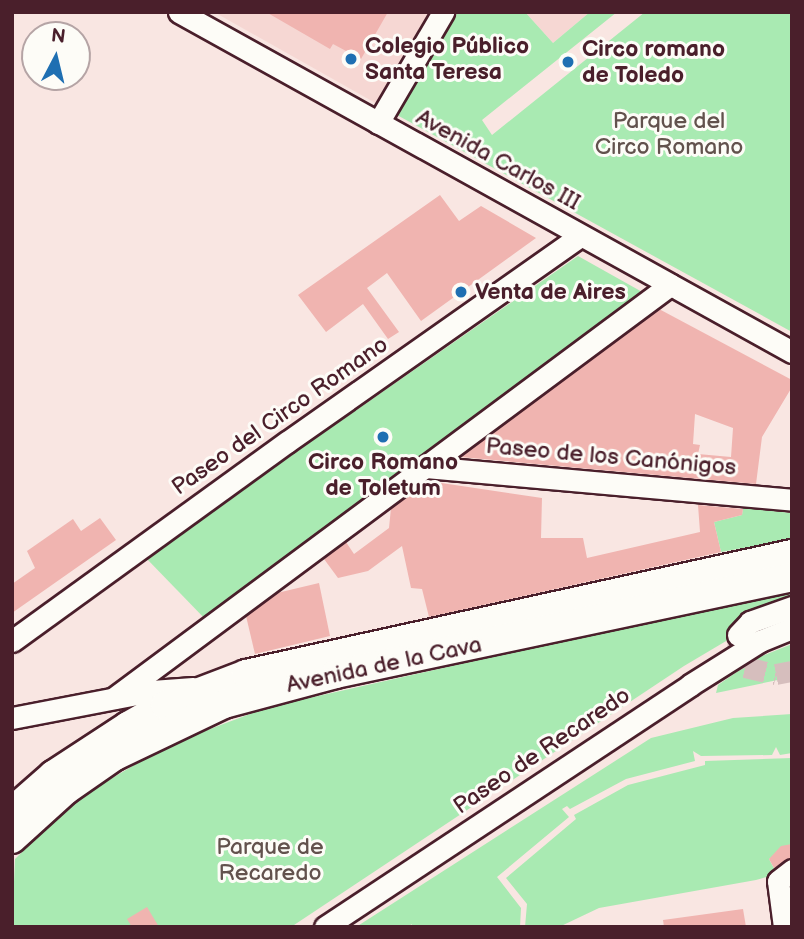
<!DOCTYPE html>
<meta charset="utf-8">
<style>
body{margin:0}
#map{position:relative;width:804px;height:939px;overflow:hidden;background:#f9e6e2;font-family:"Balsamiq Sans",sans-serif}
div>[style]{position:absolute}
.built>*{inset:0;background:#f6d7d3}
.green>*{inset:0;background:#a9eab2}
.building>*{inset:0;background:#f0b4b0}
.minor-tunnel>*{height:21px;margin-top:-10.5px;transform-origin:0;background:repeating-linear-gradient(90deg,#d6bebd 0 21px,transparent 0 31px)}
.roads{filter:drop-shadow(2px 0 #4a1f2b) drop-shadow(-2px 0 #4a1f2b) drop-shadow(0 2px #4a1f2b) drop-shadow(0 -2px #4a1f2b)}
.minor>*{height:21px;margin:-10.5px;padding:0 10.5px;transform-origin:10.5px;border-radius:10.5px;background:#fdfcf7}
.major>*{height:28px;margin:-14px;padding:0 14px;transform-origin:14px;border-radius:14px;background:#fdfcf7}
.dots>*{width:19px;height:19px;translate:-50% -50%;box-sizing:border-box;border:4px solid #fdfcf7;border-radius:50%}
span{translate:-50% -50%;white-space:nowrap;text-align:center;line-height:1.15;-webkit-text-stroke:6px #fdfcf7;paint-order:stroke}
.poi-label{font-size:23px;color:#4a1f2b;font-weight:700}
.left{translate:0 -50%;text-align:left}
.park-label{font-size:23px;color:#62524d}
.street-label{font-size:23px;color:#4a1f2b}
.frame{position:absolute;inset:0;border:14px solid #4a1f2b;pointer-events:none}
.north{position:absolute;left:21px;top:21px;width:70px;height:70px;box-sizing:border-box;background:#fdfcf7;border:2px solid #b5a4a5;border-radius:50%;rotate:7deg;font-size:19px;font-weight:700;line-height:28px;text-align:center;color:#4a1f2b}
.north::after{content:'';display:block;margin:auto;width:24px;height:32px;background:#1f6fb2;clip-path:polygon(50% 0,100% 100%,50% 72%,0 100%)}
</style>
<div id="map">
<div class="built">
<div style="clip-path:polygon(214px 12px,431px 12px,379px 105px)"></div>
<div style="clip-path:polygon(525px 12px,590px 12px,553px 43px)"></div>
</div>
<div class="green">
<div style="clip-path:polygon(458px 12px,525px 12px,553px 43px,590px 12px,617px 12px,482px 120px,492px 135px,645px 12px,792px 12px,792px 332px,397px 115px)"></div>
<div style="clip-path:polygon(578px 256px,644px 293px,209px 623px,145px 557px)"></div>
<div style="clip-path:polygon(743px 508px,792px 513px,792px 539px,721px 552px,714px 522px,742px 515px)"></div>
<div style="clip-path:polygon(792px 590px,792px 602px,684px 666px,291px 927px,12px 927px,15px 859px,75px 800px,170px 744px,269px 707px)"></div>
<div style="clip-path:polygon(792px 644px,792px 677px,716px 693px,718px 685px,757px 658px)"></div>
<div style="clip-path:polygon(792px 714px,792px 753px,780px 755px,776px 747px,772px 755px,701px 756px,693px 751px,695px 761px,626px 779px,570px 809px,567px 806px,562px 809px,569px 817px,497px 877px,521px 908px,520px 927px,411px 927px,412px 924px,407px 927px,356px 927px,651px 738px,733px 718px)"></div>
<div style="clip-path:polygon(792px 758px,792px 844px,769px 859px,777px 874px,756px 880px,599px 908px,559px 927px,525px 927px,527px 904px,506px 878px,576px 819px,574px 815px,628px 785px,705px 765px,705px 761px)"></div>
</div>
<div class="building">
<div style="clip-path:polygon(266px 12px,388px 12px,361px 59px,333px 44px,330px 49px)"></div>
<div style="clip-path:polygon(440px 195px,459px 221px,481px 206px,536px 238px,421px 321px,387px 273px,367px 288px,399px 332px,388px 339px,363px 304px,326px 332px,298px 295px)"></div>
<div style="clip-path:polygon(evenodd,659px 309px,792px 380px,792px 387px,762px 437px,756px 484px,460px 457px,659px 309px,695px 414px,733px 428px,731px 457px,698px 454px,700px 445px,693px 444px,695px 414px)"></div>
<div style="clip-path:polygon(428px 481px,542px 498px,541px 538px,583px 538px,587px 558px,700px 532px,698px 505px,743px 509px,742px 515px,714px 522px,721px 552px,429px 617px,422px 589px,411px 588px,402px 546px,368px 571px,338px 578px,324px 559px,346px 542px,354px 554px,389px 528px,391px 508px)"></div>
<div style="clip-path:polygon(100px 518px,116px 540px,12px 613px,12px 584px,35px 568px,27px 551px,73px 519px,81px 531px)"></div>
<div style="clip-path:polygon(319px 583px,330px 636px,255px 654px,246px 616px,277px 593px)"></div>
<div style="clip-path:polygon(792px 844px,792px 857px,774px 868px,769px 859px,781px 846px)"></div>
<div style="clip-path:polygon(147px 907px,159px 927px,132px 927px,127px 919px)"></div>
<div style="clip-path:polygon(743px 909px,746px 927px,664px 927px,663px 920px)"></div>
</div>
<div class="minor-tunnel">
<div style="left:738px;top:638px;width:14px;rotate:90deg"></div>
<div style="left:738px;top:652px;width:17px;rotate:65deg"></div>
<div style="left:745px;top:667px;width:32px;rotate:13deg"></div>
<div style="left:776px;top:674px;width:16px;rotate:-11deg"></div>
</div>
<div class="roads">
<div class="minor">
<div style="left:179px;top:12px;width:701px;rotate:29.01deg"></div>
<div style="left:378px;top:123px;width:129px;rotate:-59.6deg"></div>
<div style="left:425px;top:467px;width:368px;rotate:5.1deg"></div>
<div style="left:738px;top:635px;width:18px;rotate:-47deg"></div>
<div style="left:750px;top:622px;width:45px;rotate:-19.7deg"></div>
<div style="left:12px;top:641px;width:339px;rotate:-35.9deg"></div>
<div style="left:287px;top:442px;width:358px;rotate:-35.1deg"></div>
<div style="left:114px;top:698px;width:693px;rotate:-36.61deg"></div>
<div style="left:12px;top:718px;width:143px;rotate:-10.9deg"></div>
<div style="left:152px;top:691px;width:41px;rotate:-4.2deg"></div>
<div style="left:325px;top:927px;width:438px;rotate:-33.5deg"></div>
<div style="left:690px;top:685px;width:83px;rotate:-32.2deg"></div>
<div style="left:760px;top:641px;width:35px;rotate:-22deg"></div>
<div style="left:784px;top:927px;width:46px;rotate:-97.4deg"></div>
<div style="left:778px;top:881px;width:18px;rotate:-38deg"></div>
</div>
<div class="major">
<div style="left:12px;top:811px;width:55px;rotate:-41.3deg"></div>
<div style="left:53px;top:775px;width:90px;rotate:-33.2deg"></div>
<div style="left:128px;top:726px;width:43px;rotate:-29.6deg"></div>
<div style="left:165px;top:705px;width:87px;rotate:-20.9deg"></div>
<div style="left:246px;top:674px;width:559px;rotate:-12.4deg"></div>
<div style="left:12px;top:839px;width:73px;rotate:-42.2deg"></div>
<div style="left:66px;top:790px;width:60px;rotate:-34.8deg"></div>
<div style="left:115px;top:756px;width:121px;rotate:-25.5deg"></div>
<div style="left:224px;top:704px;width:116px;rotate:-15deg"></div>
<div style="left:336px;top:674px;width:466px;rotate:-12deg"></div>
</div>
</div>
<div class="dots">
<div style="left:351px;top:59px;background:#1f6fb2"></div>
<div style="left:568px;top:62px;background:#1f6fb2"></div>
<div style="left:461px;top:292px;background:#1f6fb2"></div>
<div style="left:383px;top:437px;background:#1f6fb2"></div>
</div>
<div class="poi-label">
<span class="left" style="left:365px;top:59px">Colegio Público<br>Santa Teresa</span>
<span class="left" style="left:582px;top:62px">Circo romano<br>de Toledo</span>
<span class="left" style="left:475px;top:292px">Venta de Aires</span>
<span style="left:383px;top:475px">Circo Romano<br>de Toletum</span>
</div>
<div class="park-label">
<span style="left:669px;top:134px">Parque del<br>Circo Romano</span>
<span style="left:270px;top:860px">Parque de<br>Recaredo</span>
</div>
<div class="street-label">
<span style="left:498px;top:160px;rotate:29deg">Avenida Carlos III</span>
<span style="left:280px;top:416px;rotate:-35deg">Paseo del Circo Romano</span>
<span style="left:611px;top:457px;rotate:5deg">Paseo de los Canónigos</span>
<span style="left:384px;top:665px;rotate:-12deg">Avenida de la Cava</span>
<span style="left:542px;top:751px;rotate:-34deg">Paseo de Recaredo</span>
</div>
<div class="frame"></div>
<div class="north">N</div>
</div>
